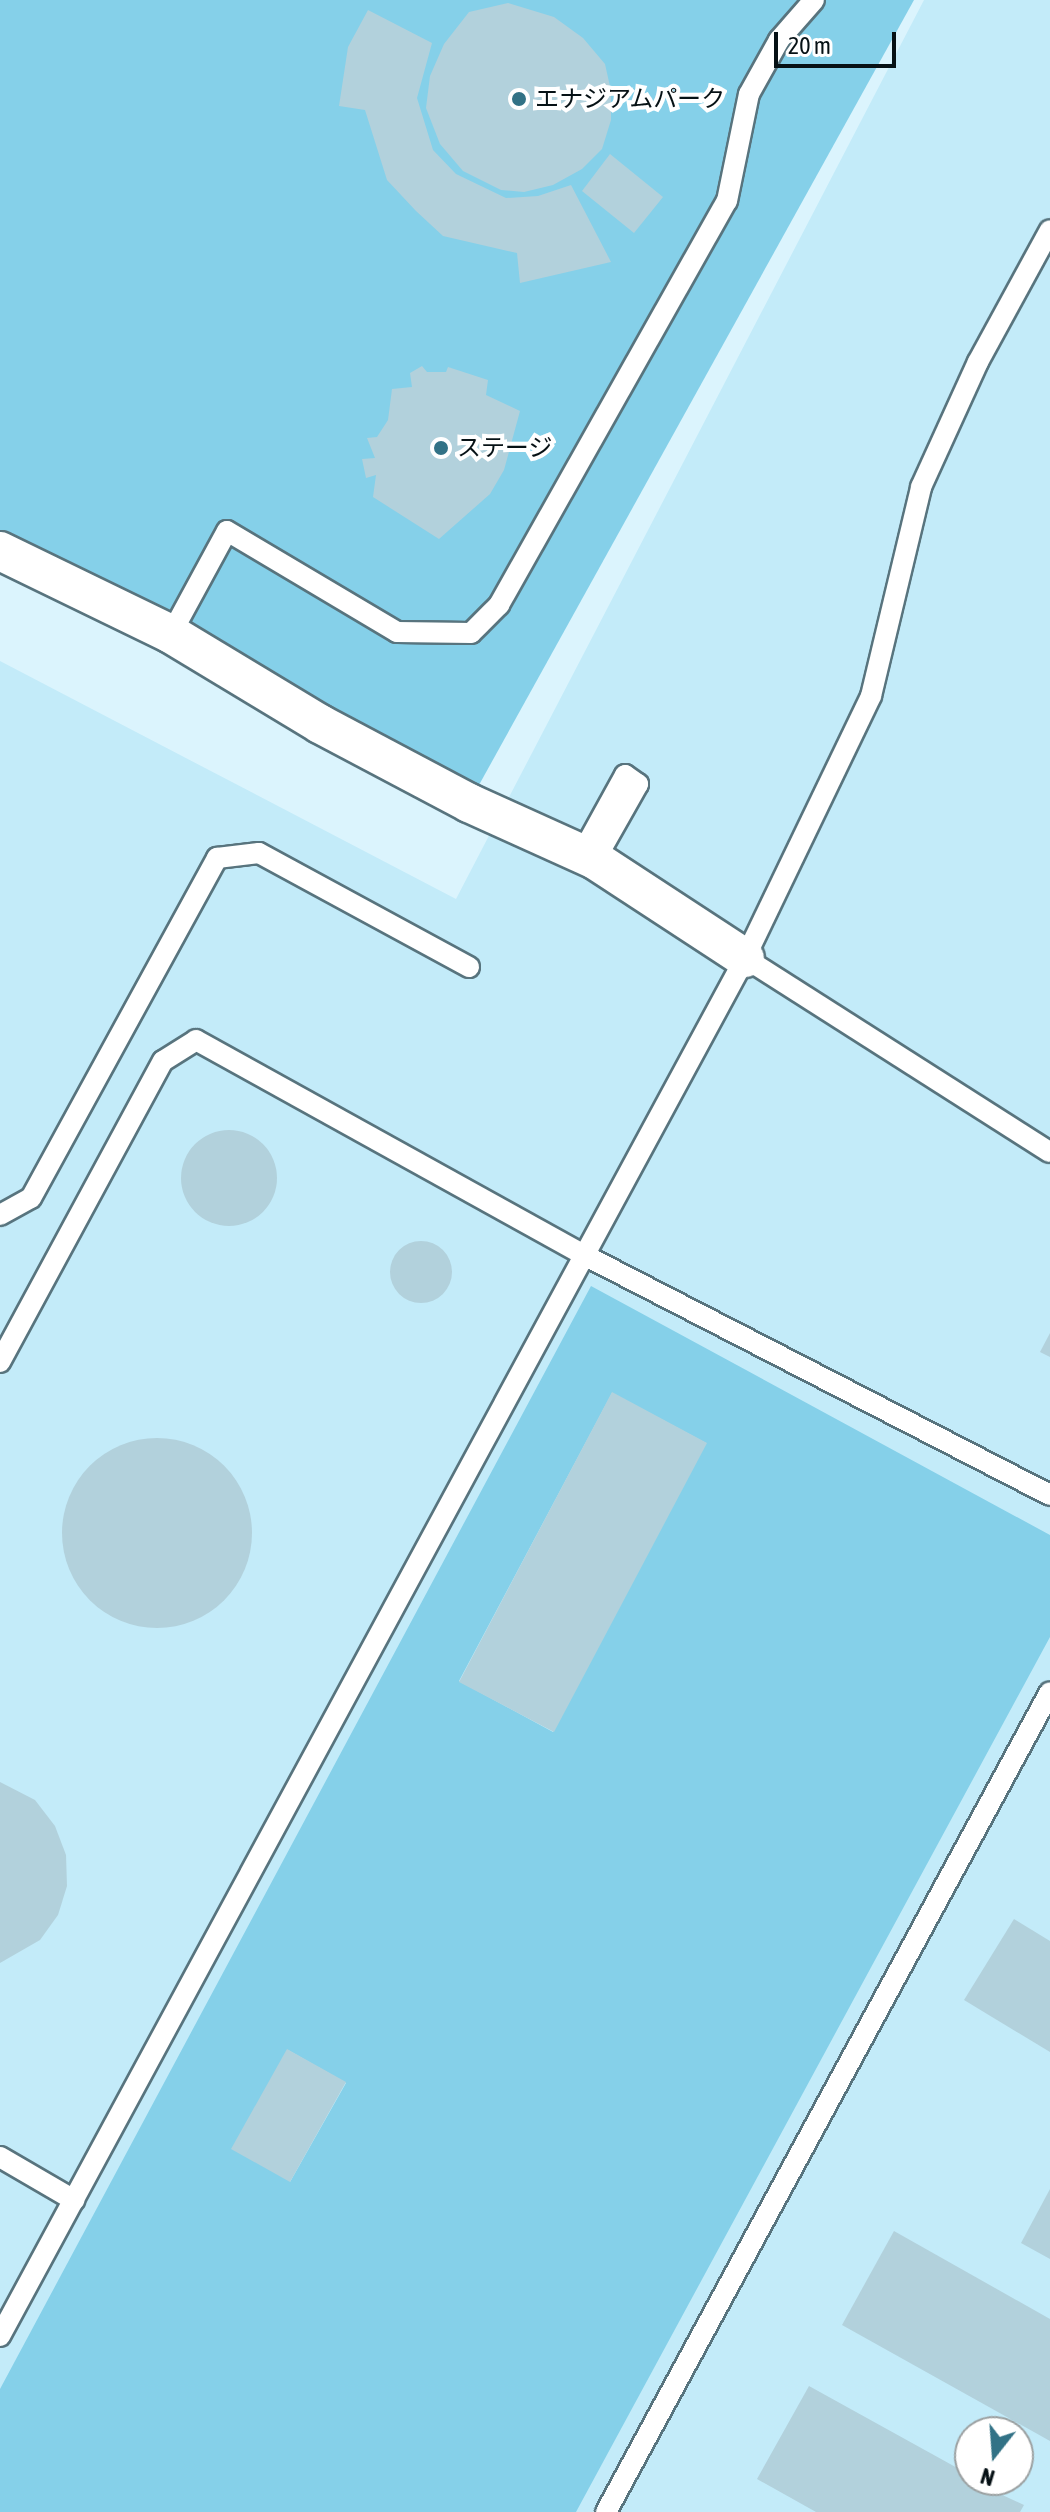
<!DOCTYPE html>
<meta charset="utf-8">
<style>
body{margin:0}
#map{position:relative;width:1050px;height:2512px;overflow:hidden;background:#dbf4fd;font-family:"Asap Condensed","Noto Sans JP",sans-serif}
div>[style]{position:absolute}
.built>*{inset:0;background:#c3ebf9}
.green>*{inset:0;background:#85d0e9}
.building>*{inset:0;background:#b2d1dc}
.round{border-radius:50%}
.roads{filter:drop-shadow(2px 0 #58747e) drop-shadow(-2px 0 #58747e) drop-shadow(0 2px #58747e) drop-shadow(0 -2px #58747e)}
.lane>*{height:20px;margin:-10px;padding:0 10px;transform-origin:10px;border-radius:10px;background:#fff}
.street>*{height:38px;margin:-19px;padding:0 19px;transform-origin:19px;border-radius:19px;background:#fff}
.dots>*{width:22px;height:22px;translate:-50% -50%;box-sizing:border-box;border:4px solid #fff;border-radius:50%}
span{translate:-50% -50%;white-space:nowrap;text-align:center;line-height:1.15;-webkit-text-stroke:8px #fff;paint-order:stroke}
.poi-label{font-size:24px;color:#061115}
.left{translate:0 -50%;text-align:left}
.north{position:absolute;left:954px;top:2416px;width:80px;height:80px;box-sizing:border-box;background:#fff;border:2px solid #9ba0a1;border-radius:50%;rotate:197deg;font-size:22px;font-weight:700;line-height:32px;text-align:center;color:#061115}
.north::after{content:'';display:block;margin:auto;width:28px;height:36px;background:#327286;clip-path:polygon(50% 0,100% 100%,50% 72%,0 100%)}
.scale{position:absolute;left:774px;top:32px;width:122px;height:36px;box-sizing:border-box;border:4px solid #061115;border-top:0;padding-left:10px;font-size:24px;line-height:28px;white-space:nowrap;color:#061115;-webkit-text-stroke:6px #fff;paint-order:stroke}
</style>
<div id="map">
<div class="built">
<div style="clip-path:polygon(evenodd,924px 0,1050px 0,1050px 2512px,0 2512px,0 661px,456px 899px,924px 0,970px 2432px,1018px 2432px,1018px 2480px,970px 2480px,970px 2432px)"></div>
</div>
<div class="green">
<div style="clip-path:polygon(0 0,914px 0,469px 803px,0 554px)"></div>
<div style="clip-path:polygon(evenodd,591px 1286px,1050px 1535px,1050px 1637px,576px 2512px,0 2512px,0 2389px,591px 1286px,612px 1393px,706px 1443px,553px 1732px,459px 1681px,612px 1393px,591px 1286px,288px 2050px,346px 2083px,290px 2182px,288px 2050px)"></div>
</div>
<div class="building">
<div style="clip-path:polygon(508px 3px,554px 17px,583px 38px,605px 64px,611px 91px,611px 120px,602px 149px,582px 169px,553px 185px,524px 192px,501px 190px,463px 171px,440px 144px,426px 108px,430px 76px,444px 44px,469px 12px)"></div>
<div style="clip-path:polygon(368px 10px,432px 43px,417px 98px,433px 150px,456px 174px,506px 198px,538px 196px,571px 185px,611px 262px,520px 283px,517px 253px,443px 236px,416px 211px,387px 180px,365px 110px,339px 106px,348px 47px)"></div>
<div style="clip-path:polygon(610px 154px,663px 197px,634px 233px,582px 191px)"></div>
<div style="clip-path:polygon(422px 366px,427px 372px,446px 372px,448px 367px,488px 380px,486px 395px,520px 411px,504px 470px,490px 494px,439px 539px,373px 497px,376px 475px,366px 478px,362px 459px,375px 458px,367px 438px,377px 437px,388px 420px,392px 389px,412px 387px,410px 373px)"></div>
<div class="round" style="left:181px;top:1130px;width:96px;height:96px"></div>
<div class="round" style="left:390px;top:1241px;width:62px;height:62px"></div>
<div style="clip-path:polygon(1050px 1333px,1050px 1357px,1040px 1352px)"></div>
<div style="clip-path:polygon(612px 1392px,707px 1443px,554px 1732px,459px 1682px)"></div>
<div class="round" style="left:62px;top:1438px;width:190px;height:190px"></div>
<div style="clip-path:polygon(0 1782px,35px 1800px,55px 1826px,66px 1855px,67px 1886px,58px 1915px,40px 1940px,0 1963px)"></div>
<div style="clip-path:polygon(1014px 1919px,1050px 1941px,1050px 2052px,964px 2000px)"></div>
<div style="clip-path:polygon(287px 2049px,346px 2082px,290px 2182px,231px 2149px)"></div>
<div style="clip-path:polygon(1050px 2189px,1050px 2259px,1021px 2243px)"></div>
<div style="clip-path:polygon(894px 2231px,1050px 2319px,1050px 2441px,842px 2325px)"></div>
<div style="clip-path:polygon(809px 2386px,970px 2475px,970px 2480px,1024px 2505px,1020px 2512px,816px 2512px,757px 2479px)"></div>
</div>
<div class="roads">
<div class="lane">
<div style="left:171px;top:634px;width:117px;rotate:-61.5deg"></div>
<div style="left:227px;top:531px;width:198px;rotate:30.7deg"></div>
<div style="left:397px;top:632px;width:74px;rotate:0.8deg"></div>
<div style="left:471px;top:633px;width:40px;rotate:-45deg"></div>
<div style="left:499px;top:605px;width:464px;rotate:-60.6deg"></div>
<div style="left:727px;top:201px;width:109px;rotate:-78.4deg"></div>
<div style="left:749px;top:94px;width:62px;rotate:-60.9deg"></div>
<div style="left:779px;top:40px;width:53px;rotate:-48.8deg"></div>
<div style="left:582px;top:853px;width:89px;rotate:-61.1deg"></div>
<div style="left:625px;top:775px;width:16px;rotate:35deg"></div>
<div style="left:638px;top:784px;width:87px;rotate:119.5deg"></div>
<div style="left:745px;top:958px;width:361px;rotate:32.5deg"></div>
<div style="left:0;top:1215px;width:35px;rotate:-29deg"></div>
<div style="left:31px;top:1198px;width:388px;rotate:-61.3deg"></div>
<div style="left:217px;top:858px;width:42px;rotate:-6.8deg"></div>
<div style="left:259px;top:853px;width:239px;rotate:28.5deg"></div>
<div style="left:0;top:1362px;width:342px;rotate:-61.6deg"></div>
<div style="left:163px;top:1061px;width:39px;rotate:-32deg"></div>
<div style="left:196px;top:1040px;width:446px;rotate:29deg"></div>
<div style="left:586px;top:1256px;width:522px;rotate:27.25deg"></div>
<div style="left:0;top:2157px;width:86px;rotate:30.2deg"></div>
<div style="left:0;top:2336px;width:1566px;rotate:-61.6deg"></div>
<div style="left:745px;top:958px;width:291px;rotate:-64.3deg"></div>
<div style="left:871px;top:696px;width:215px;rotate:-76.5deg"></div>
<div style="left:921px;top:487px;width:137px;rotate:-65.5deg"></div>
<div style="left:978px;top:362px;width:150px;rotate:-61.4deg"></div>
<div style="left:606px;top:2512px;width:932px;rotate:-61.57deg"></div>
</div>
<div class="street">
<div style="left:0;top:551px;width:190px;rotate:25.9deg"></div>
<div style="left:171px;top:634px;width:174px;rotate:31.1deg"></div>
<div style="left:320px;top:724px;width:169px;rotate:27.9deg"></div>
<div style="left:469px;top:803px;width:138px;rotate:24.3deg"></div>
<div style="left:595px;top:860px;width:179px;rotate:33.2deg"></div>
</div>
</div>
<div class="dots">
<div style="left:519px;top:99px;background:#327286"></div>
<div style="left:441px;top:448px;background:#327286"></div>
</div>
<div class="poi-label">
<span class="left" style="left:535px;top:99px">エナジアムパーク</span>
<span class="left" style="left:457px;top:448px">ステージ</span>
</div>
<div class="north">N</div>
<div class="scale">20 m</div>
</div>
